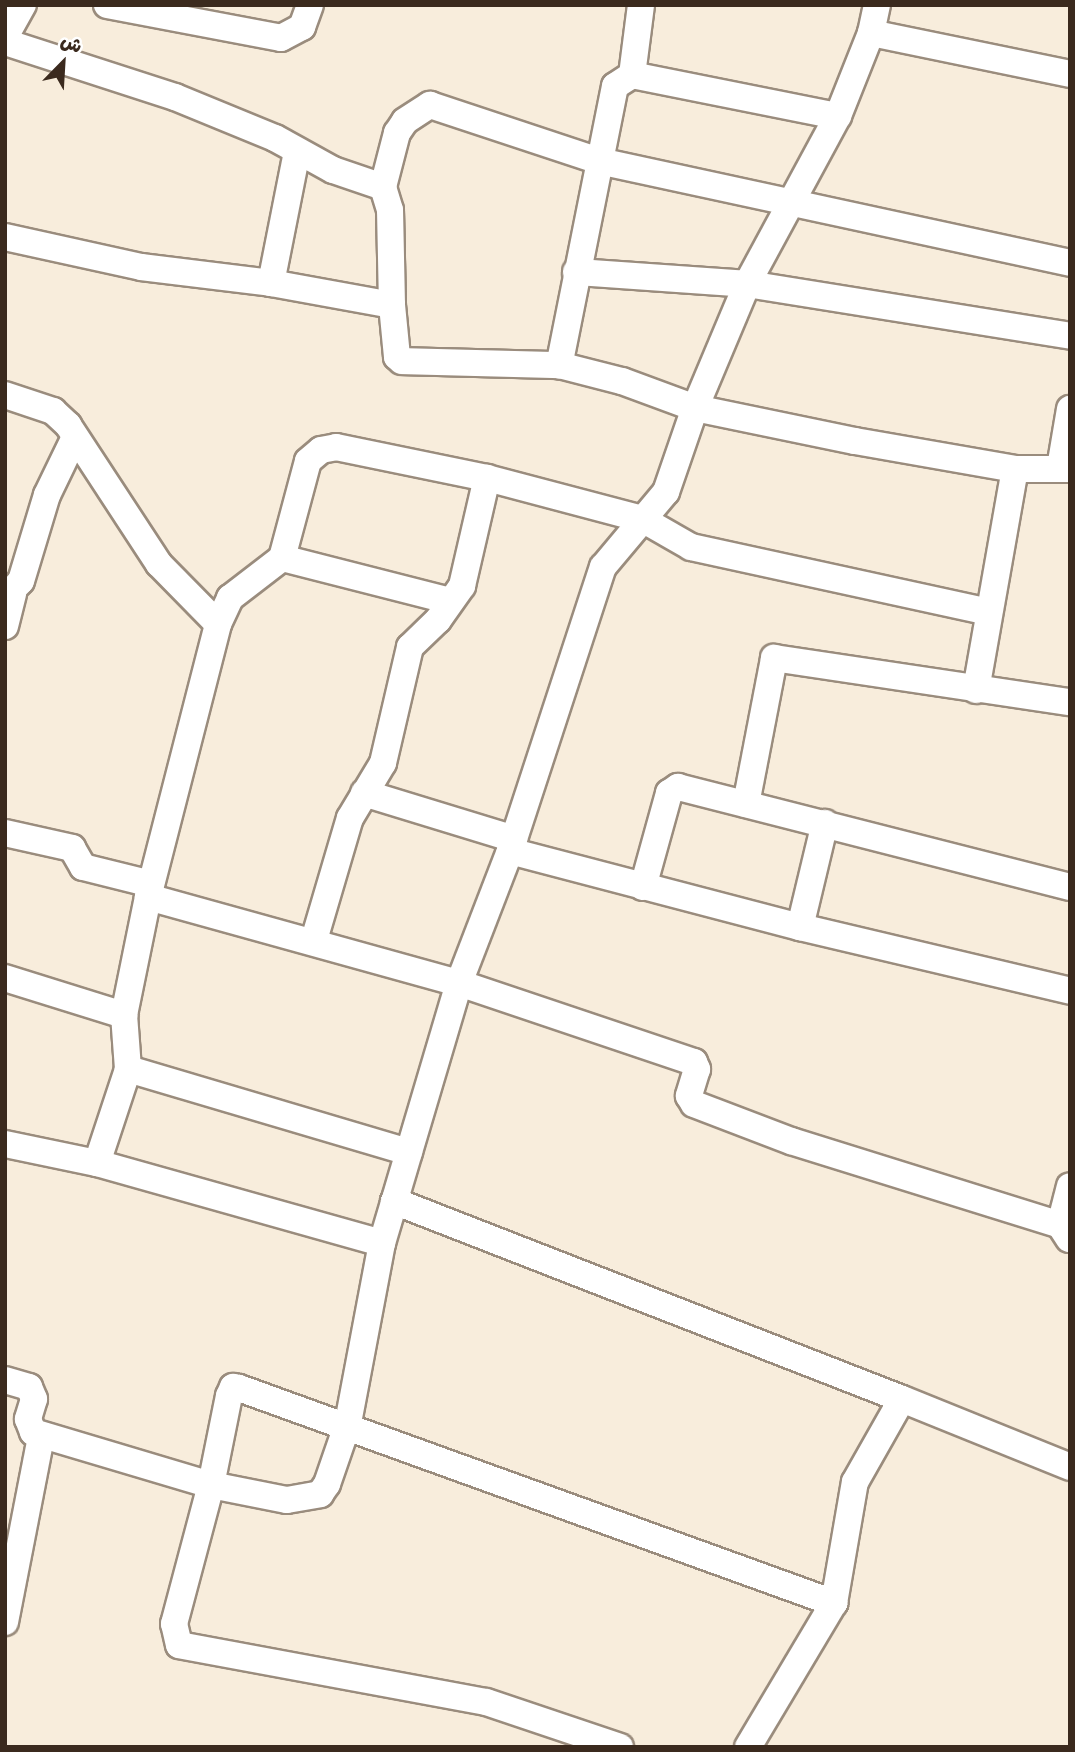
<!DOCTYPE html>
<meta charset="utf-8">
<style>
body{margin:0}
#map{position:relative;width:1075px;height:1752px;overflow:hidden;background:#f8eddc;font-family:Sriracha,"Playpen Sans Arabic",sans-serif}
div>[style]{position:absolute}
.roads{filter:drop-shadow(2px 0 #9a8c7d) drop-shadow(-2px 0 #9a8c7d) drop-shadow(0 2px #9a8c7d) drop-shadow(0 -2px #9a8c7d)}
.street>*{height:26px;margin:-13px;padding:0 13px;transform-origin:13px;border-radius:13px;background:#fff}
span{translate:-50% -50%;white-space:nowrap;text-align:center;line-height:1.15;-webkit-text-stroke:5px #fff;paint-order:stroke}
.frame{position:absolute;inset:0;border:7px solid #3b2a1e;pointer-events:none}
.north{position:absolute;left:28px;top:28px;width:70px;height:70px;-webkit-text-stroke:5px #fff;paint-order:stroke;rotate:24deg;font-size:19px;font-weight:700;line-height:28px;text-align:center;color:#3b2a1e}
.north::after{content:'';display:block;margin:auto;width:24px;height:32px;background:#3b2a1e;clip-path:polygon(50% 0,100% 100%,50% 72%,0 100%)}
</style>
<div id="map">
<div class="roads">
<div class="street">
<div style="left:107px;top:5px;width:177px;rotate:10.7deg"></div>
<div style="left:281px;top:38px;width:24px;rotate:-28deg"></div>
<div style="left:302px;top:27px;width:23px;rotate:-70deg"></div>
<div style="left:641px;top:5px;width:71px;rotate:97.3deg"></div>
<div style="left:632px;top:75px;width:20px;rotate:147deg"></div>
<div style="left:615px;top:86px;width:285px;rotate:101.3deg"></div>
<div style="left:559px;top:365px;width:65px;rotate:14.3deg"></div>
<div style="left:622px;top:381px;width:78px;rotate:20.3deg"></div>
<div style="left:695px;top:408px;width:163px;rotate:11.7deg"></div>
<div style="left:855px;top:441px;width:162px;rotate:9.9deg"></div>
<div style="left:1015px;top:469px;width:55px"></div>
<div style="left:871px;top:33px;width:203px;rotate:11.6deg"></div>
<div style="left:5px;top:37px;width:37px;rotate:-61deg"></div>
<div style="left:5px;top:42px;width:179px;rotate:17.9deg"></div>
<div style="left:175px;top:97px;width:108px;rotate:22.3deg"></div>
<div style="left:275px;top:138px;width:66px;rotate:28.9deg"></div>
<div style="left:333px;top:170px;width:53px;rotate:18.8deg"></div>
<div style="left:632px;top:75px;width:210px;rotate:11.3deg"></div>
<div style="left:5px;top:237px;width:139px;rotate:12.4deg"></div>
<div style="left:141px;top:267px;width:131px;rotate:7deg"></div>
<div style="left:271px;top:283px;width:123px;rotate:10.3deg"></div>
<div style="left:392px;top:305px;width:52px;rotate:84.5deg"></div>
<div style="left:397px;top:357px;width:6px;rotate:39deg"></div>
<div style="left:402px;top:361px;width:157px;rotate:1.5deg"></div>
<div style="left:576px;top:272px;width:171px;rotate:4deg"></div>
<div style="left:747px;top:284px;width:327px;rotate:9.1deg"></div>
<div style="left:271px;top:283px;width:134px;rotate:-78.8deg"></div>
<div style="left:392px;top:305px;width:95px;rotate:-91.2deg"></div>
<div style="left:390px;top:210px;width:24px;rotate:-107deg"></div>
<div style="left:383px;top:187px;width:56px;rotate:-75.5deg"></div>
<div style="left:397px;top:133px;width:14px;rotate:-56deg"></div>
<div style="left:405px;top:121px;width:30px;rotate:-33deg"></div>
<div style="left:430px;top:105px;width:178px;rotate:18.3deg"></div>
<div style="left:599px;top:161px;width:482px;rotate:12.2deg"></div>
<div style="left:5px;top:395px;width:51px;rotate:18.4deg"></div>
<div style="left:53px;top:411px;width:21px;rotate:43deg"></div>
<div style="left:68px;top:425px;width:166px;rotate:56.8deg"></div>
<div style="left:159px;top:564px;width:84px;rotate:45.5deg"></div>
<div style="left:1060px;top:468px;width:60px;rotate:-80.4deg"></div>
<div style="left:282px;top:558px;width:174px;rotate:14.3deg"></div>
<div style="left:5px;top:598px;width:23px;rotate:-47deg"></div>
<div style="left:21px;top:581px;width:90px;rotate:-73.2deg"></div>
<div style="left:47px;top:495px;width:64px;rotate:-64.2deg"></div>
<div style="left:5px;top:626px;width:33px;rotate:-76deg"></div>
<div style="left:976px;top:690px;width:224px;rotate:-80deg"></div>
<div style="left:364px;top:793px;width:157px;rotate:17deg"></div>
<div style="left:746px;top:804px;width:149px;rotate:-79.1deg"></div>
<div style="left:774px;top:658px;width:299px;rotate:8.5deg"></div>
<div style="left:5px;top:833px;width:69px;rotate:12.6deg"></div>
<div style="left:72px;top:848px;width:22px;rotate:60deg"></div>
<div style="left:83px;top:867px;width:70px;rotate:14deg"></div>
<div style="left:510px;top:851px;width:300px;rotate:14.7deg"></div>
<div style="left:800px;top:927px;width:277px;rotate:13.3deg"></div>
<div style="left:643px;top:887px;width:98px;rotate:-74.5deg"></div>
<div style="left:669px;top:793px;width:11px;rotate:-34deg"></div>
<div style="left:678px;top:787px;width:405px;rotate:14.3deg"></div>
<div style="left:148px;top:897px;width:323px;rotate:15.5deg"></div>
<div style="left:459px;top:983px;width:248px;rotate:18.6deg"></div>
<div style="left:694px;top:1062px;width:8px;rotate:67deg"></div>
<div style="left:697px;top:1069px;width:28px;rotate:107deg"></div>
<div style="left:689px;top:1096px;width:9px;rotate:58deg"></div>
<div style="left:694px;top:1104px;width:104px;rotate:20.9deg"></div>
<div style="left:791px;top:1141px;width:292px;rotate:17.3deg"></div>
<div style="left:800px;top:927px;width:107px;rotate:-76.5deg"></div>
<div style="left:314px;top:940px;width:127px;rotate:-73.6deg"></div>
<div style="left:350px;top:818px;width:64px;rotate:-59deg"></div>
<div style="left:383px;top:763px;width:119px;rotate:-76.9deg"></div>
<div style="left:410px;top:647px;width:39px;rotate:-44deg"></div>
<div style="left:438px;top:620px;width:42px;rotate:-54.8deg"></div>
<div style="left:462px;top:586px;width:111px;rotate:-77deg"></div>
<div style="left:5px;top:978px;width:125px;rotate:17.3deg"></div>
<div style="left:128px;top:1069px;width:293px;rotate:16.5deg"></div>
<div style="left:5px;top:1144px;width:94px;rotate:11.7deg"></div>
<div style="left:97px;top:1163px;width:296px;rotate:15.7deg"></div>
<div style="left:97px;top:1163px;width:99px;rotate:-71.7deg"></div>
<div style="left:128px;top:1069px;width:54px;rotate:-94.2deg"></div>
<div style="left:124px;top:1015px;width:120px;rotate:-78.5deg"></div>
<div style="left:148px;top:897px;width:282px;rotate:-75.6deg"></div>
<div style="left:218px;top:624px;width:29px;rotate:-65deg"></div>
<div style="left:230px;top:598px;width:66px;rotate:-37.6deg"></div>
<div style="left:282px;top:558px;width:100px;rotate:-75deg"></div>
<div style="left:308px;top:461px;width:17px;rotate:-40deg"></div>
<div style="left:321px;top:450px;width:15px;rotate:-11deg"></div>
<div style="left:336px;top:447px;width:154px;rotate:11.6deg"></div>
<div style="left:487px;top:478px;width:160px;rotate:14.8deg"></div>
<div style="left:642px;top:519px;width:56px;rotate:29.7deg"></div>
<div style="left:691px;top:547px;width:305px;rotate:12.3deg"></div>
<div style="left:394px;top:1201px;width:545px;rotate:21.29deg"></div>
<div style="left:1069px;top:1239px;width:17px;rotate:-123deg"></div>
<div style="left:1060px;top:1225px;width:40px;rotate:-75.6deg"></div>
<div style="left:5px;top:1380px;width:25px;rotate:16deg"></div>
<div style="left:29px;top:1387px;width:13px;rotate:67deg"></div>
<div style="left:34px;top:1399px;width:21px;rotate:107deg"></div>
<div style="left:28px;top:1419px;width:14px;rotate:69deg"></div>
<div style="left:33px;top:1432px;width:186px;rotate:16.6deg"></div>
<div style="left:211px;top:1485px;width:91px;rotate:-78.6deg"></div>
<div style="left:229px;top:1396px;width:10px;rotate:-66deg"></div>
<div style="left:233px;top:1387px;width:6px;rotate:9deg"></div>
<div style="left:239px;top:1388px;width:633px;rotate:19.87deg"></div>
<div style="left:5px;top:1622px;width:188px;rotate:-79deg"></div>
<div style="left:620px;top:1747px;width:141px;rotate:-161.4deg"></div>
<div style="left:486px;top:1702px;width:312px;rotate:-169.5deg"></div>
<div style="left:179px;top:1645px;width:22px;rotate:-103deg"></div>
<div style="left:174px;top:1624px;width:144px;rotate:-75.1deg"></div>
<div style="left:211px;top:1485px;width:77px;rotate:11.2deg"></div>
<div style="left:287px;top:1500px;width:34px;rotate:-10deg"></div>
<div style="left:320px;top:1494px;width:12px;rotate:-55deg"></div>
<div style="left:327px;top:1484px;width:65px;rotate:-71deg"></div>
<div style="left:348px;top:1423px;width:183px;rotate:-79.3deg"></div>
<div style="left:382px;top:1243px;width:271px;rotate:-73.5deg"></div>
<div style="left:459px;top:983px;width:142px;rotate:-68.9deg"></div>
<div style="left:510px;top:851px;width:299px;rotate:-71.9deg"></div>
<div style="left:603px;top:567px;width:98px;rotate:-50deg"></div>
<div style="left:666px;top:492px;width:89px;rotate:-71deg"></div>
<div style="left:695px;top:408px;width:134px;rotate:-67.2deg"></div>
<div style="left:747px;top:284px;width:191px;rotate:-61.6deg"></div>
<div style="left:838px;top:116px;width:89px;rotate:-68.3deg"></div>
<div style="left:871px;top:33px;width:29px;rotate:-78deg"></div>
<div style="left:748px;top:1747px;width:168px;rotate:-59.2deg"></div>
<div style="left:834px;top:1603px;width:123px;rotate:-80.2deg"></div>
<div style="left:855px;top:1482px;width:95px;rotate:-60.5deg"></div>
<div style="left:902px;top:1399px;width:181px;rotate:22deg"></div>
</div>
</div>
<div class="frame"></div>
<div class="north">ش</div>
</div>
